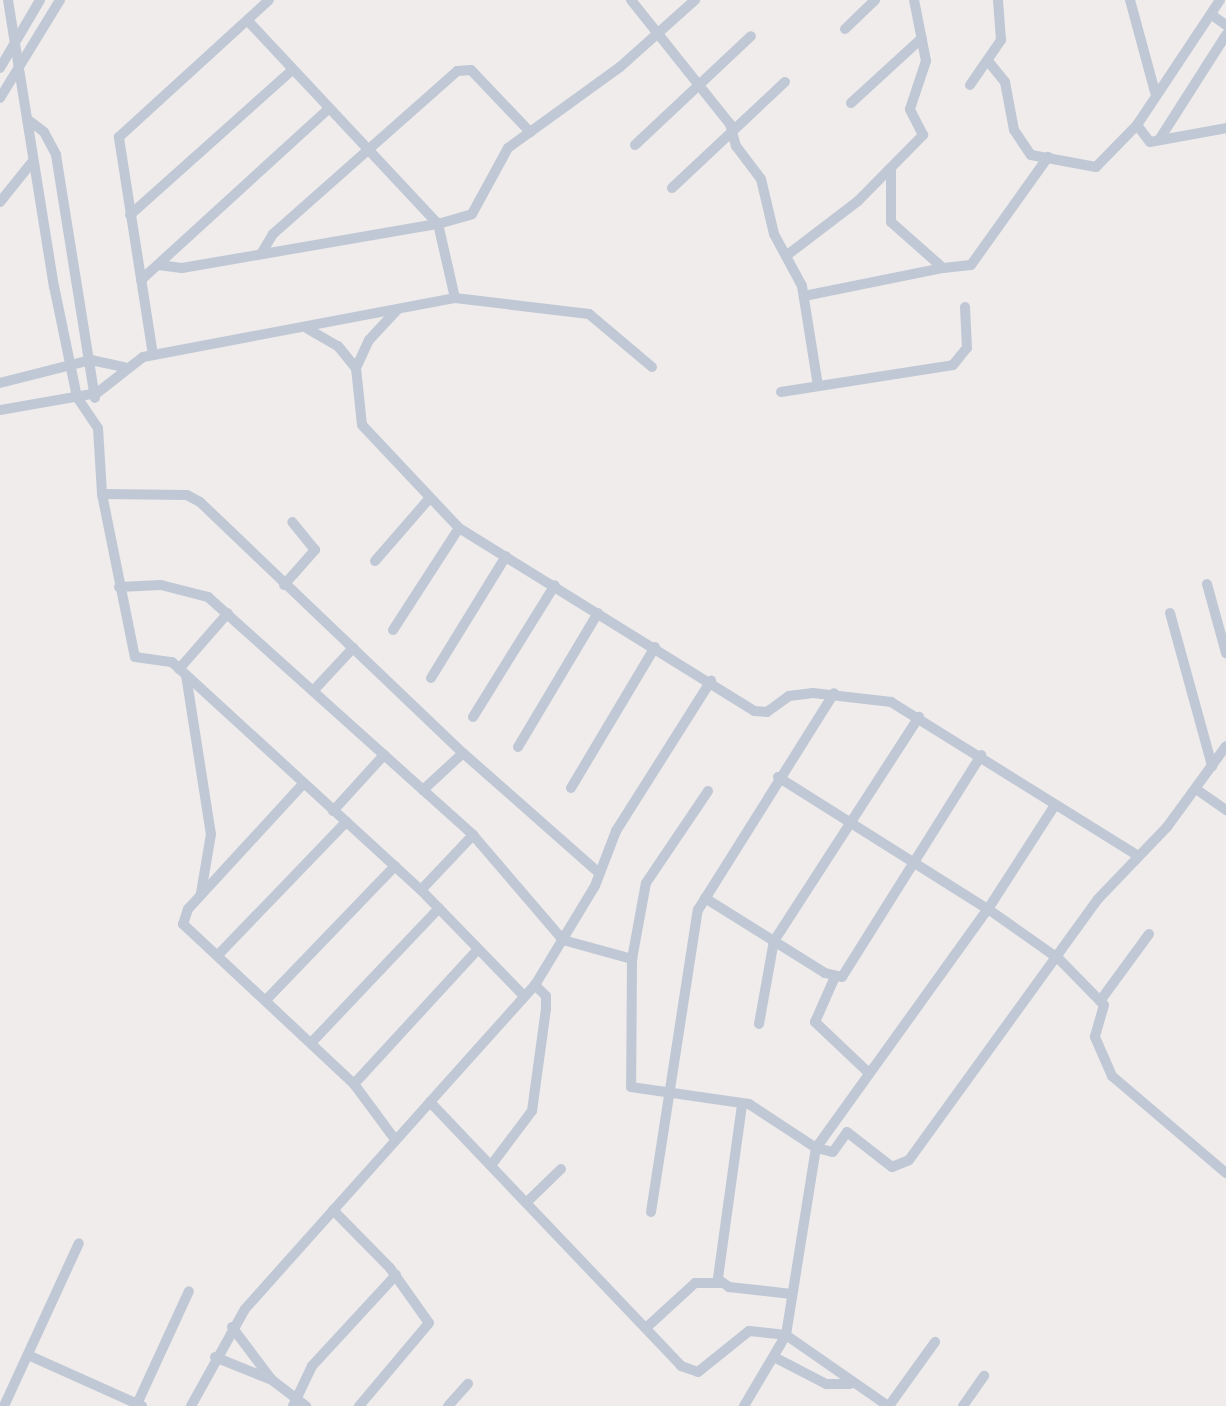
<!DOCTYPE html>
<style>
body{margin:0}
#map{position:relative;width:1226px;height:1406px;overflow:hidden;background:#efeceb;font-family:Montserrat,sans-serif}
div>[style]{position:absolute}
.minor>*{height:10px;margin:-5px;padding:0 5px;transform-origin:5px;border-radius:5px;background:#c0c8d5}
span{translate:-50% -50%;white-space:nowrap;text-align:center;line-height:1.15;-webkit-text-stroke:5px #fff;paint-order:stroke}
</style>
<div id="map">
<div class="minor">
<div style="left:8px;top:0;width:290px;rotate:80.9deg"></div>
<div style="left:54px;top:286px;width:113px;rotate:78.3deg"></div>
<div style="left:77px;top:397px;width:37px;rotate:56deg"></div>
<div style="left:98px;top:428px;width:66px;rotate:86.5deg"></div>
<div style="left:102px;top:494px;width:166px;rotate:78.6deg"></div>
<div style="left:135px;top:657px;width:37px;rotate:8deg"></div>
<div style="left:172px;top:662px;width:338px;rotate:42.5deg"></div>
<div style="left:421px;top:890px;width:146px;rotate:45.8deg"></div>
<div style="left:631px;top:0;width:159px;rotate:51.4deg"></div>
<div style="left:730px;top:124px;width:23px;rotate:75deg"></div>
<div style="left:736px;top:146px;width:41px;rotate:52.9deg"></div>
<div style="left:761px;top:179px;width:57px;rotate:76.7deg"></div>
<div style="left:774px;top:234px;width:59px;rotate:61.7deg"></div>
<div style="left:802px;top:286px;width:101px;rotate:80.9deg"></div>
<div style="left:1130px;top:0;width:95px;rotate:74.8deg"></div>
<div style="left:1220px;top:0;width:150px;rotate:123.6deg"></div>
<div style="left:1137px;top:125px;width:21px;rotate:53deg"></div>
<div style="left:1150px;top:142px;width:77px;rotate:-10.4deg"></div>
<div style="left:1212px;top:15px;width:17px;rotate:36deg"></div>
<div style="left:248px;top:21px;width:278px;rotate:46.9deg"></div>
<div style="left:845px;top:29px;width:42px;rotate:-44deg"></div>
<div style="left:988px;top:61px;width:27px;rotate:51deg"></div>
<div style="left:1005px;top:82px;width:49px;rotate:79.4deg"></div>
<div style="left:1014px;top:130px;width:30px;rotate:56deg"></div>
<div style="left:1031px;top:155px;width:66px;rotate:10.5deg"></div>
<div style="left:1096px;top:167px;width:59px;rotate:-45.7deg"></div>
<div style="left:0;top:68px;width:79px;rotate:-59.5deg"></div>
<div style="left:970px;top:85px;width:55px;rotate:-55.4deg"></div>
<div style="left:1001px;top:40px;width:40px;rotate:-94.3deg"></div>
<div style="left:0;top:98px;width:115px;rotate:-58.5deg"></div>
<div style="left:851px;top:103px;width:96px;rotate:-42.5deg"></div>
<div style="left:27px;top:119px;width:21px;rotate:37deg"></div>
<div style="left:44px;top:132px;width:26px;rotate:62deg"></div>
<div style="left:56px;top:155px;width:246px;rotate:80.9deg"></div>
<div style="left:1159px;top:140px;width:125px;rotate:-57.5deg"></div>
<div style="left:635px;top:145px;width:159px;rotate:-43.2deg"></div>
<div style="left:891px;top:168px;width:54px;rotate:90deg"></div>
<div style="left:891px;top:222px;width:69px;rotate:41.5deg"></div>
<div style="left:943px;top:268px;width:28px;rotate:-6deg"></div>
<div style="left:971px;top:265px;width:133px;rotate:-54.5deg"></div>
<div style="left:672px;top:188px;width:155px;rotate:-43.2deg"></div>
<div style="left:0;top:202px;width:53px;rotate:-51.2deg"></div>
<div style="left:130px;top:215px;width:217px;rotate:-41.8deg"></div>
<div style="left:261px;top:254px;width:23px;rotate:-59deg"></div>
<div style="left:273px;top:234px;width:246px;rotate:-41.5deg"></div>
<div style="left:457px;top:71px;width:14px;rotate:-4deg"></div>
<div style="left:471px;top:70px;width:86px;rotate:46.4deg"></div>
<div style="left:786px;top:256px;width:91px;rotate:-37.4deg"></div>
<div style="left:858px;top:201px;width:93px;rotate:-45.4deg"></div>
<div style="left:923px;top:135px;width:29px;rotate:-117deg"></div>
<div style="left:910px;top:109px;width:51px;rotate:-71.6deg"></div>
<div style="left:926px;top:61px;width:62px;rotate:-101.1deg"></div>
<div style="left:158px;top:265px;width:24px;rotate:7deg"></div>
<div style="left:182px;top:268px;width:260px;rotate:-9.8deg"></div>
<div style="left:141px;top:280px;width:252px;rotate:-42.4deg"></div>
<div style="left:804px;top:296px;width:142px;rotate:-11.4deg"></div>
<div style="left:397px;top:310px;width:41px;rotate:133deg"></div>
<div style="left:369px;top:340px;width:31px;rotate:115deg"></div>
<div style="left:356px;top:368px;width:57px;rotate:84deg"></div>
<div style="left:362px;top:425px;width:141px;rotate:46.7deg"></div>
<div style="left:459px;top:528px;width:347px;rotate:31.8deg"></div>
<div style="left:754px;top:711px;width:13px;rotate:4deg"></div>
<div style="left:767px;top:712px;width:27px;rotate:-36deg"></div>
<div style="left:789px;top:696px;width:24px;rotate:-7deg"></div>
<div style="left:813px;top:693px;width:79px;rotate:6.6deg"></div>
<div style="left:891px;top:702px;width:290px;rotate:31.9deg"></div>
<div style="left:308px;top:329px;width:34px;rotate:30deg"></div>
<div style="left:338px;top:346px;width:28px;rotate:51deg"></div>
<div style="left:153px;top:355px;width:221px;rotate:-98.9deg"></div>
<div style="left:119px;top:137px;width:203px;rotate:-42.4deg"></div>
<div style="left:652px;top:367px;width:82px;rotate:-139.9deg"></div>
<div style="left:589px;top:314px;width:135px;rotate:-173.2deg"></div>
<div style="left:455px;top:298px;width:76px;rotate:-102.9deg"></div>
<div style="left:438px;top:224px;width:35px;rotate:-16deg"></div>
<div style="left:472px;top:214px;width:75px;rotate:-61.4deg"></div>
<div style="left:508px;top:148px;width:138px;rotate:-35.9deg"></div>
<div style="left:620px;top:67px;width:101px;rotate:-41.8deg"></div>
<div style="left:0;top:383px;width:94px;rotate:-14.2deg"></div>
<div style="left:91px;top:360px;width:34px;rotate:12deg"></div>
<div style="left:781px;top:392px;width:174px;rotate:-8.9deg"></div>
<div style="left:953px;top:365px;width:22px;rotate:-51deg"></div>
<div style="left:967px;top:348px;width:41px;rotate:-92.8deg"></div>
<div style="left:0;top:410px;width:98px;rotate:-9.9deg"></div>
<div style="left:97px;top:393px;width:58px;rotate:-38deg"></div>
<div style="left:143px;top:357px;width:318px;rotate:-10.7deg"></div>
<div style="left:102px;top:494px;width:85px;rotate:0.7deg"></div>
<div style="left:187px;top:495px;width:15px;rotate:28deg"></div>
<div style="left:200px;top:502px;width:364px;rotate:43.7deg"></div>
<div style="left:463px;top:753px;width:181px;rotate:41.4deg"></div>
<div style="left:375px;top:561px;width:81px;rotate:-49deg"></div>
<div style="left:1207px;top:584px;width:72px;rotate:74.6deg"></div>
<div style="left:284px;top:585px;width:47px;rotate:-48.5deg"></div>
<div style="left:315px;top:550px;width:36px;rotate:-129deg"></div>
<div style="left:119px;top:587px;width:42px;rotate:-2.7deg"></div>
<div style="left:161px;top:585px;width:49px;rotate:14.3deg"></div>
<div style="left:208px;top:597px;width:356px;rotate:41.9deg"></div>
<div style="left:473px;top:835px;width:138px;rotate:49.4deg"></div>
<div style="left:563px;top:940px;width:72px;rotate:15.4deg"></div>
<div style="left:632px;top:959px;width:128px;rotate:90.4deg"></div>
<div style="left:631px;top:1087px;width:119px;rotate:8.2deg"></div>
<div style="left:749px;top:1104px;width:80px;rotate:33.3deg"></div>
<div style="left:816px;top:1148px;width:294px;rotate:-54.3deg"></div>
<div style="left:988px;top:909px;width:87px;rotate:35.2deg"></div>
<div style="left:1059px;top:959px;width:64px;rotate:45.6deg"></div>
<div style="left:1104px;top:1005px;width:33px;rotate:106deg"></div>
<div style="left:1095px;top:1037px;width:43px;rotate:66.4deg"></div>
<div style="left:1112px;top:1076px;width:150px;rotate:40.4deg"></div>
<div style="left:1170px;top:613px;width:159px;rotate:74.6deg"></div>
<div style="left:393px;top:630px;width:121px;rotate:-57.1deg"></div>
<div style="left:179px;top:669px;width:74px;rotate:-48.8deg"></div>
<div style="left:186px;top:675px;width:161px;rotate:81.1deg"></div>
<div style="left:211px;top:834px;width:60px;rotate:99.6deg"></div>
<div style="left:431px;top:678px;width:143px;rotate:-58.4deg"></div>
<div style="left:313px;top:691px;width:59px;rotate:-47.1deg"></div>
<div style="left:473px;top:717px;width:155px;rotate:-58.2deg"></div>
<div style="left:518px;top:747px;width:156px;rotate:-59.2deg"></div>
<div style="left:778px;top:777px;width:248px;rotate:32.2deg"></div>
<div style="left:988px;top:909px;width:124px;rotate:-57.2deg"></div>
<div style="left:303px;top:784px;width:170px;rotate:132.6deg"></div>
<div style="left:188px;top:909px;width:16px;rotate:108deg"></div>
<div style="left:183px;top:924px;width:234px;rotate:43.1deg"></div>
<div style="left:354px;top:1084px;width:67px;rotate:53.5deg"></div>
<div style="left:571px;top:788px;width:164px;rotate:-59.2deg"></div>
<div style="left:1196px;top:789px;width:37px;rotate:35deg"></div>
<div style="left:423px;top:790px;width:54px;rotate:-42.8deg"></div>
<div style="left:333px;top:811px;width:76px;rotate:-47.7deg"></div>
<div style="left:421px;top:890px;width:76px;rotate:-46.6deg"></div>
<div style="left:705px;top:898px;width:142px;rotate:32deg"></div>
<div style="left:825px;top:973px;width:17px;rotate:13deg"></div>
<div style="left:842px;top:977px;width:262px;rotate:-57.9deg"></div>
<div style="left:218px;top:955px;width:185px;rotate:-46.1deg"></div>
<div style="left:632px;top:959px;width:77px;rotate:-79.6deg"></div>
<div style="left:646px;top:883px;width:111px;rotate:-56deg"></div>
<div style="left:834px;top:979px;width:47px;rotate:113.8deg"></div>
<div style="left:815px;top:1022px;width:74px;rotate:43.4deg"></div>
<div style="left:266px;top:1000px;width:186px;rotate:-46.1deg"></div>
<div style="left:1100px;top:1001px;width:83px;rotate:-53.8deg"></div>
<div style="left:759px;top:1024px;width:84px;rotate:-79.8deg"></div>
<div style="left:774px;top:941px;width:267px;rotate:-57.1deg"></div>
<div style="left:311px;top:1043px;width:186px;rotate:-46.5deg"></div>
<div style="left:354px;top:1084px;width:183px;rotate:-47.4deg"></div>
<div style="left:430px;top:1102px;width:157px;rotate:-48.1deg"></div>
<div style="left:535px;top:985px;width:116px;rotate:-58.8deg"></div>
<div style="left:595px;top:886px;width:59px;rotate:-69.1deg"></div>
<div style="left:616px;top:831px;width:178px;rotate:-57.7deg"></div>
<div style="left:742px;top:1105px;width:176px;rotate:97.9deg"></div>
<div style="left:718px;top:1279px;width:14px;rotate:36deg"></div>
<div style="left:729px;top:1287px;width:63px;rotate:6.3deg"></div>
<div style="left:492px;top:1164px;width:66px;rotate:-53deg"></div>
<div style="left:532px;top:1111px;width:103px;rotate:-82.2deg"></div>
<div style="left:546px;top:1009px;width:13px;rotate:-90deg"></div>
<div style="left:546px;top:996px;width:16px;rotate:-135deg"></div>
<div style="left:528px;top:1201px;width:46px;rotate:-44.1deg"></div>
<div style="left:333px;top:1210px;width:81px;rotate:45.5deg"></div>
<div style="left:390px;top:1268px;width:67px;rotate:54.7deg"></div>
<div style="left:429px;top:1323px;width:109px;rotate:130.1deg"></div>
<div style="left:651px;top:1212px;width:306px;rotate:-81.2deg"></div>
<div style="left:698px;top:910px;width:256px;rotate:-57.9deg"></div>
<div style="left:232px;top:1327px;width:66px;rotate:53deg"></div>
<div style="left:647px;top:1327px;width:65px;rotate:-42.5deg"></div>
<div style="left:695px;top:1283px;width:25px"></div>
<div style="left:28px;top:1355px;width:125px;rotate:24.1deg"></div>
<div style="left:215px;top:1357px;width:61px;rotate:22deg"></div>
<div style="left:272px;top:1380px;width:43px;rotate:37.4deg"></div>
<div style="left:774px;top:1357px;width:59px;rotate:27.4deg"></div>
<div style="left:826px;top:1384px;width:24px"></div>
<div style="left:137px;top:1404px;width:124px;rotate:-65.3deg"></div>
<div style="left:4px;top:1406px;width:179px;rotate:-65.3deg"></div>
<div style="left:191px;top:1406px;width:111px;rotate:-60.9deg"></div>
<div style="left:245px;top:1309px;width:278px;rotate:-48.2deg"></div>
<div style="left:430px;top:1102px;width:364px;rotate:46.4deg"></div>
<div style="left:681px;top:1366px;width:18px;rotate:19deg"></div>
<div style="left:698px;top:1372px;width:65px;rotate:-38.8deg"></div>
<div style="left:749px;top:1331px;width:37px;rotate:6deg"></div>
<div style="left:786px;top:1335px;width:124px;rotate:34.8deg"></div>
<div style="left:293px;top:1406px;width:44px;rotate:-64.6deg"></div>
<div style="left:312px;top:1366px;width:124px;rotate:-47.3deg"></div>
<div style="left:448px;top:1406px;width:30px;rotate:-48deg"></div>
<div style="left:744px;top:1406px;width:82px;rotate:-59.4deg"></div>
<div style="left:786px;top:1335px;width:189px;rotate:-80.9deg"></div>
<div style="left:816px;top:1148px;width:17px;rotate:13deg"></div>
<div style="left:833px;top:1152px;width:24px;rotate:-55deg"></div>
<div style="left:847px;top:1132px;width:57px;rotate:37.9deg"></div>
<div style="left:892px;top:1167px;width:18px;rotate:-22deg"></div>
<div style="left:909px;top:1160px;width:322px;rotate:-54.1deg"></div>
<div style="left:1098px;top:899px;width:100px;rotate:-46.2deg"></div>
<div style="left:1167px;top:827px;width:100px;rotate:-53.9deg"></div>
<div style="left:889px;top:1406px;width:79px;rotate:-54.3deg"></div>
<div style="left:963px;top:1406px;width:37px;rotate:-55deg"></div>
</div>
</div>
